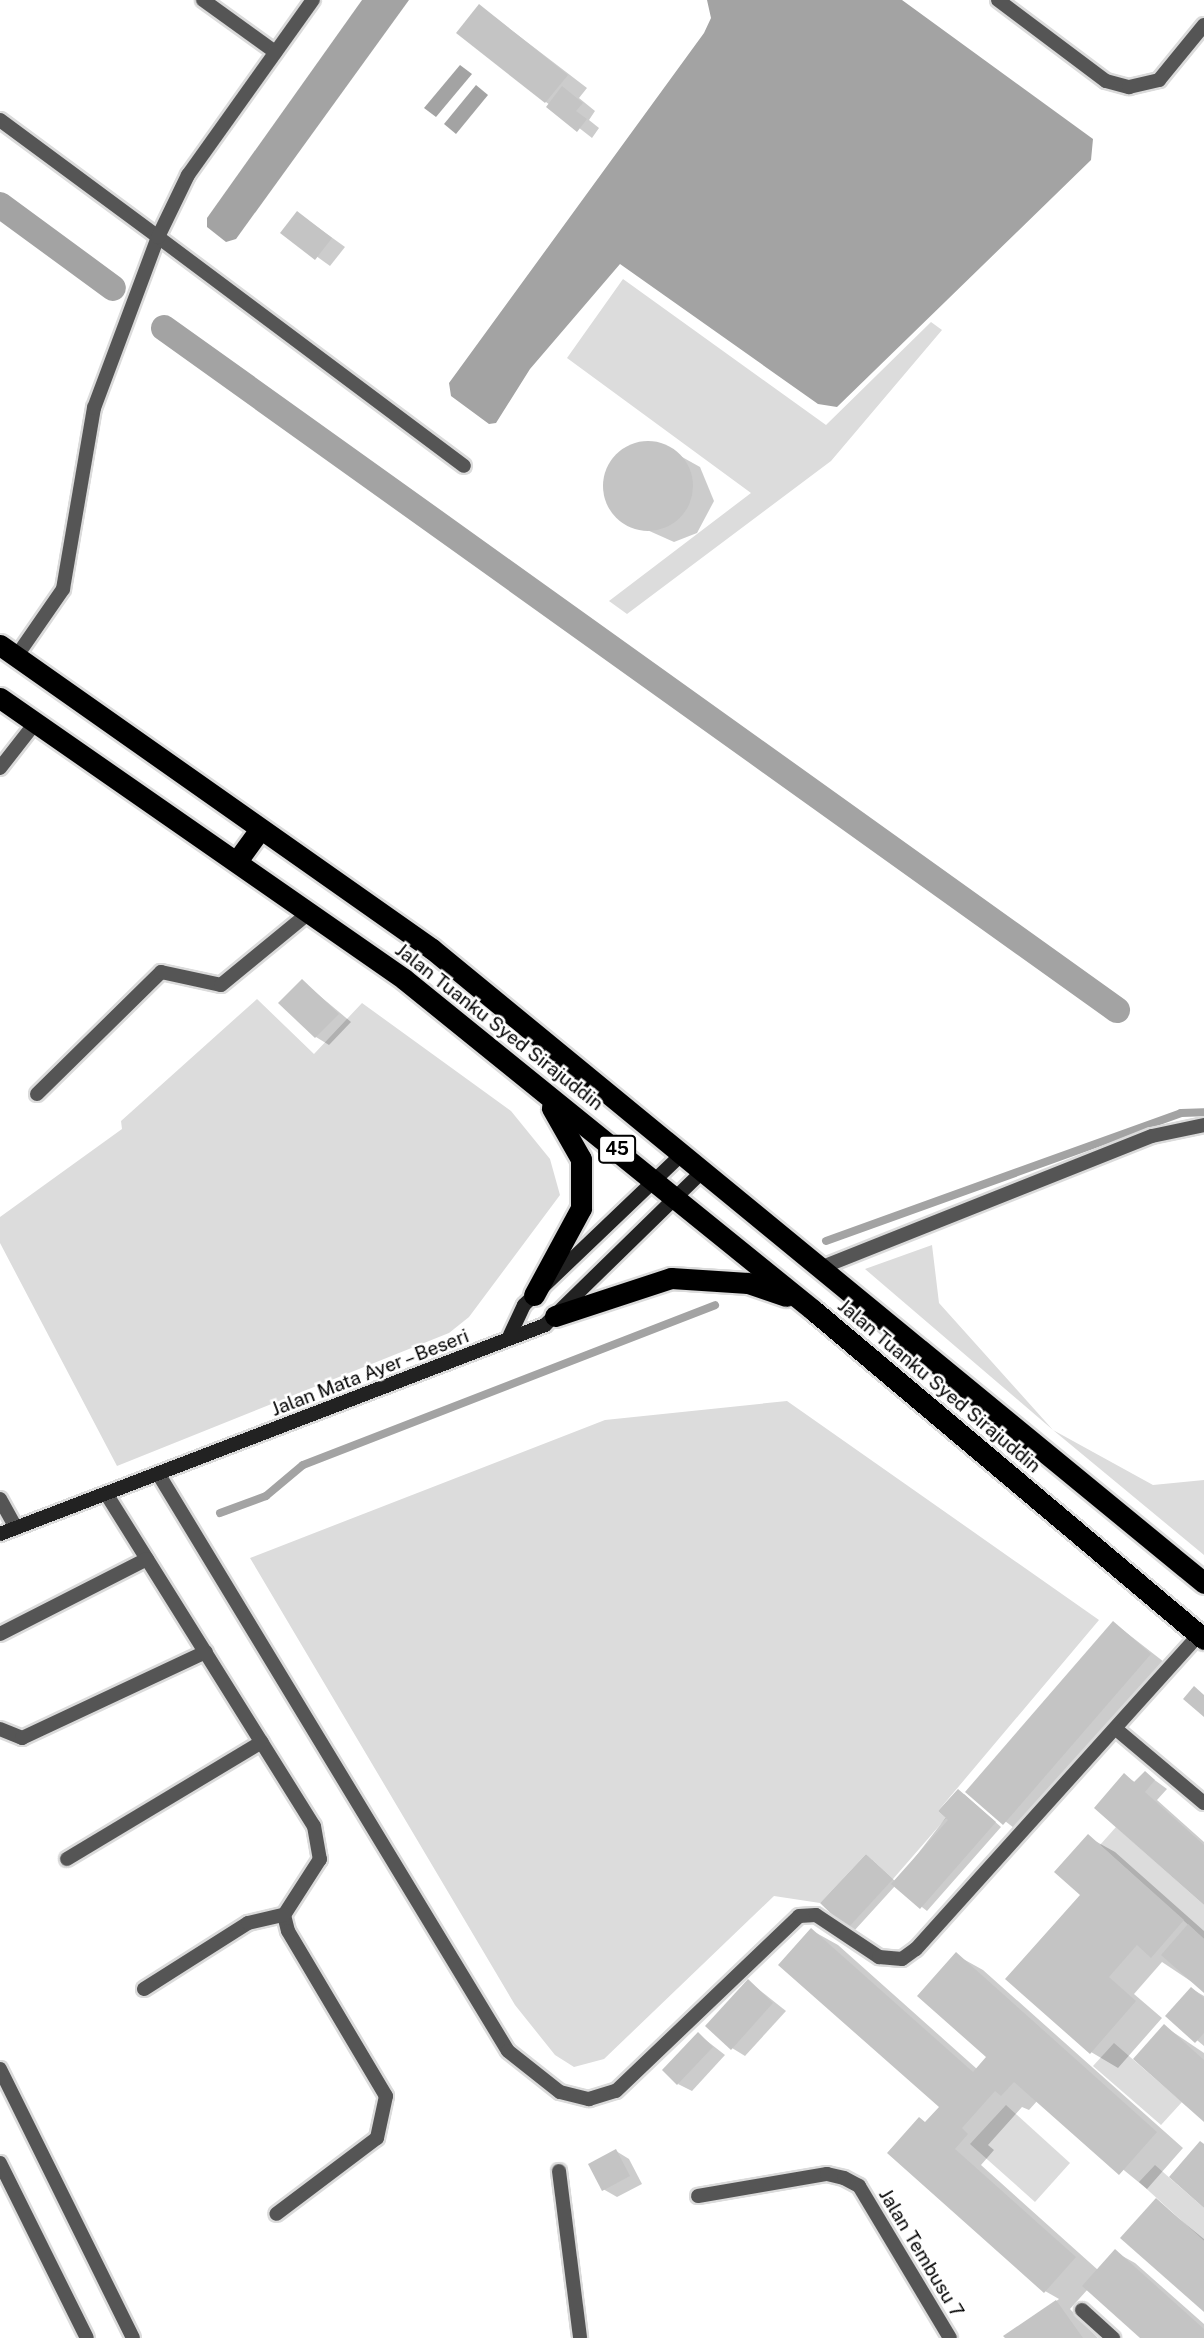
<!DOCTYPE html>
<meta charset="utf-8">
<style>
body{margin:0}
#map{position:relative;width:1204px;height:2338px;overflow:hidden;background:#fff;font-family:"Public Sans",sans-serif}
div>[style]{position:absolute}
.green>*{inset:0;background:#dcdcdc}
.water>*{inset:0;background:#a3a3a3}
.shadow>*{inset:0;background:#0003}
.stream>*{height:8px;margin:-4px;padding:0 4px;transform-origin:4px;border-radius:4px;background:#a3a3a3}
.canal>*{height:26px;margin:-13px;padding:0 13px;transform-origin:13px;border-radius:13px;background:#a3a3a3}
.building>*{inset:0;background:#c4c4c4}
.round{border-radius:50%}
.roads{filter:drop-shadow(2px 0 #dbdbdb) drop-shadow(-2px 0 #dbdbdb) drop-shadow(0 2px #dbdbdb) drop-shadow(0 -2px #dbdbdb)}
.lane>*{height:14px;margin:-7px;padding:0 7px;transform-origin:7px;border-radius:7px;background:#555}
.street>*{height:14px;margin:-7px;padding:0 7px;transform-origin:7px;border-radius:7px;background:#555}
.secondary>*{height:14px;margin:-7px;padding:0 7px;transform-origin:7px;border-radius:7px;background:#222}
.highway>*{height:21px;margin:-10.5px;padding:0 10.5px;transform-origin:10.5px;border-radius:10.5px;background:#000}
span{translate:-50% -50%;white-space:nowrap;text-align:center;line-height:1.15;-webkit-text-stroke:5px #fff;paint-order:stroke}
.shield-label span{padding:2px 5px;background:#fff;border:2px solid;border-radius:5px;-webkit-text-stroke-width:0}
.shield-label{font-size:18px;color:#000;font-weight:700}
.street-label{font-size:19px;color:#000}
</style>
<div id="map">
<div class="green">
<div style="clip-path:polygon(623px 279px,826px 425px,931px 322px,942px 330px,831px 461px,627px 614px,609px 601px,751px 493px,567px 358px)"></div>
<div style="clip-path:polygon(257px 999px,314px 1054px,362px 1003px,511px 1111px,550px 1159px,560px 1195px,469px 1317px,449px 1333px,117px 1466px,0 1243px,0 1217px,122px 1129px,121px 1121px)"></div>
<div style="clip-path:polygon(932px 1245px,939px 1303px,1053px 1430px,1153px 1485px,1204px 1480px,1204px 1555px,1053px 1430px,865px 1269px)"></div>
<div style="clip-path:polygon(787px 1401px,1099px 1620px,938px 1811px,946px 1818px,893px 1879px,866px 1854px,820px 1903px,774px 1896px,604px 2059px,574px 2067px,555px 2055px,515px 2005px,250px 1558px,605px 1420px)"></div>
<div style="clip-path:polygon(1116px 1827px,1204px 1905px,1204px 1939px,1100px 1845px)"></div>
<div style="clip-path:polygon(1114px 2043px,1182px 2102px,1161px 2125px,1093px 2066px)"></div>
<div style="clip-path:polygon(1006px 2105px,1070px 2163px,1035px 2202px,970px 2144px)"></div>
<div style="clip-path:polygon(1155px 2165px,1204px 2208px,1204px 2241px,1139px 2182px)"></div>
</div>
<div class="water">
<div style="clip-path:polygon(362px 0,409px 0,236px 239px,226px 242px,207px 227px,207px 218px)"></div>
<div style="clip-path:polygon(707px 0,902px 0,1093px 139px,1091px 160px,837px 407px,818px 404px,620px 264px,530px 369px,496px 423px,489px 424px,451px 396px,449px 383px,704px 33px,711px 18px)"></div>
<div style="clip-path:polygon(460px 65px,472px 74px,436px 117px,424px 108px)"></div>
<div style="clip-path:polygon(476px 85px,488px 95px,456px 134px,444px 124px)"></div>
</div>
<div class="shadow">
<div style="clip-path:polygon(480px 6px,587px 88px,579px 98px,595px 111px,589px 120px,599px 128px,592px 138px,546px 102px)"></div>
<div style="clip-path:polygon(298px 213px,345px 247px,330px 266px,283px 232px)"></div>
<div style="clip-path:polygon(657px 443px,700px 467px,714px 501px,697px 533px,674px 542px,618px 517px,605px 483px,622px 451px)"></div>
<div style="clip-path:polygon(302px 981px,351px 1022px,329px 1045px,316px 1037px)"></div>
<div style="clip-path:polygon(1114px 1623px,1164px 1662px,1018px 1831px,967px 1792px)"></div>
<div style="clip-path:polygon(1145px 1773px,1167px 1789px,1157px 1800px,1204px 1842px,1204px 1903px,1125px 1776px,1136px 1783px)"></div>
<div style="clip-path:polygon(964px 1794px,1001px 1827px,927px 1911px,895px 1886px,854px 1931px,848px 1927px,872px 1860px,896px 1882px)"></div>
<div style="clip-path:polygon(1088px 1837px,1115px 1852px,1204px 1931px,1204px 1990px,1162px 1962px,1134px 1994px,1162px 2018px,1118px 2068px,1091px 2052px,1082px 1894px)"></div>
<div style="clip-path:polygon(811px 1930px,838px 1945px,977px 2069px,988px 2057px,956px 1955px,983px 1970px,1183px 2148px,1147px 2189px,1038px 2100px,1029px 2110px,1022px 2107px,988px 2145px,994px 2150px,981px 2165px,1098px 2270px,1115px 2252px,1135px 2263px,1204px 2324px,1204px 2338px,1143px 2338px,1088px 2289px,1070px 2309px,1098px 2338px,1007px 2338px,1059px 2299px,1045px 2291px,927px 2123px,941px 2107px)"></div>
<div style="clip-path:polygon(748px 1981px,786px 2011px,745px 2056px,732px 2048px)"></div>
<div style="clip-path:polygon(1192px 1989px,1204px 1996px,1204px 2046px,1168px 2016px)"></div>
<div style="clip-path:polygon(1164px 2026px,1204px 2053px,1204px 2120px)"></div>
<div style="clip-path:polygon(698px 2034px,725px 2055px,692px 2091px,678px 2084px)"></div>
<div style="clip-path:polygon(616px 2151px,629px 2159px,642px 2184px,617px 2197px,603px 2189px)"></div>
<div style="clip-path:polygon(1156px 2200px,1204px 2239px,1204px 2310px)"></div>
</div>
<div class="stream">
<div style="left:826px;top:1241px;width:377px;rotate:-19.8deg"></div>
<div style="left:1181px;top:1113px;width:23px;rotate:-2deg"></div>
<div style="left:220px;top:1513px;width:49px;rotate:-20.3deg"></div>
<div style="left:266px;top:1496px;width:48px;rotate:-40deg"></div>
<div style="left:303px;top:1465px;width:442px;rotate:-21.2deg"></div>
</div>
<div class="canal">
<div style="left:0;top:205px;width:140px;rotate:36.3deg"></div>
<div style="left:164px;top:328px;width:1172px;rotate:35.59deg"></div>
</div>
<div class="building">
<div style="clip-path:polygon(479px 4px,568px 75px,545px 103px,456px 33px)"></div>
<div style="clip-path:polygon(562px 86px,583px 103px,576px 111px,587px 119px,577px 132px,546px 107px)"></div>
<div style="clip-path:polygon(297px 211px,332px 238px,315px 260px,280px 233px)"></div>
<div class="round" style="left:603px;top:441px;width:90px;height:90px"></div>
<div style="clip-path:polygon(302px 979px,339px 1014px,315px 1038px,278px 1003px)"></div>
<div style="clip-path:polygon(1113px 1621px,1151px 1654px,1003px 1825px,965px 1792px)"></div>
<div style="clip-path:polygon(1194px 1686px,1204px 1695px,1204px 1717px,1183px 1699px)"></div>
<div style="clip-path:polygon(1145px 1771px,1155px 1780px,1145px 1792px,1204px 1845px,1204px 1905px,1094px 1808px,1124px 1773px,1134px 1782px)"></div>
<div style="clip-path:polygon(958px 1789px,996px 1822px,920px 1909px,891px 1884px,948px 1820px,938px 1811px)"></div>
<div style="clip-path:polygon(1088px 1834px,1184px 1920px,1151px 1958px,1137px 1945px,1109px 1977px,1136px 2001px,1090px 2054px,1005px 1979px,1080px 1895px,1054px 1872px)"></div>
<div style="clip-path:polygon(866px 1854px,893px 1879px,847px 1929px,820px 1903px)"></div>
<div style="clip-path:polygon(1188px 1924px,1204px 1939px,1204px 1993px,1161px 1955px)"></div>
<div style="clip-path:polygon(811px 1928px,973px 2072px,986px 2057px,917px 1996px,956px 1952px,1157px 2132px,1119px 2175px,1014px 2082px,1001px 2096px,995px 2091px,962px 2128px,968px 2134px,955px 2149px,1076px 2257px,1044px 2293px,887px 2153px,919px 2117px,925px 2122px,939px 2107px,778px 1965px)"></div>
<div style="clip-path:polygon(748px 1979px,773px 2003px,731px 2050px,705px 2026px)"></div>
<div style="clip-path:polygon(1191px 1987px,1204px 1998px,1204px 2033px,1195px 2043px,1165px 2016px)"></div>
<div style="clip-path:polygon(1164px 2024px,1204px 2060px,1204px 2122px,1133px 2059px)"></div>
<div style="clip-path:polygon(698px 2032px,713px 2047px,677px 2085px,662px 2070px)"></div>
<div style="clip-path:polygon(1200px 2141px,1204px 2144px,1204px 2208px,1169px 2177px)"></div>
<div style="clip-path:polygon(616px 2149px,630px 2176px,602px 2191px,588px 2164px)"></div>
<div style="clip-path:polygon(1156px 2198px,1204px 2241px,1204px 2312px,1120px 2238px)"></div>
<div style="clip-path:polygon(1115px 2249px,1204px 2329px,1204px 2338px,1140px 2338px,1082px 2286px)"></div>
<div style="clip-path:polygon(1056px 2300px,1083px 2338px,1005px 2338px,1003px 2336px)"></div>
</div>
<div class="roads">
<div class="lane">
<div style="left:16px;top:657px;width:83px;rotate:-55.3deg"></div>
<div style="left:63px;top:589px;width:184px;rotate:-80.3deg"></div>
<div style="left:94px;top:408px;width:183px;rotate:-69.5deg"></div>
<div style="left:158px;top:237px;width:382px;rotate:36.8deg"></div>
<div style="left:159px;top:1475px;width:673px;rotate:58.79deg"></div>
<div style="left:508px;top:2051px;width:66px;rotate:38.3deg"></div>
<div style="left:560px;top:2092px;width:30px;rotate:14deg"></div>
<div style="left:589px;top:2099px;width:28px;rotate:-17deg"></div>
<div style="left:616px;top:2091px;width:253px;rotate:-43.7deg"></div>
<div style="left:799px;top:1916px;width:17px;rotate:-3deg"></div>
<div style="left:816px;top:1915px;width:76px;rotate:33.7deg"></div>
<div style="left:879px;top:1957px;width:23px;rotate:5deg"></div>
<div style="left:902px;top:1959px;width:17px;rotate:-36deg"></div>
<div style="left:916px;top:1949px;width:423px;rotate:-48deg"></div>
<div style="left:0;top:1499px;width:33px;rotate:61deg"></div>
<div style="left:0;top:1729px;width:24px;rotate:22deg"></div>
<div style="left:22px;top:1738px;width:203px;rotate:-25.1deg"></div>
<div style="left:1116px;top:1729px;width:115px;rotate:40.1deg"></div>
<div style="left:1082px;top:2310px;width:42px;rotate:42.1deg"></div>
</div>
<div class="street">
<div style="left:203px;top:0;width:89px;rotate:35.8deg"></div>
<div style="left:998px;top:0;width:135px;rotate:36.9deg"></div>
<div style="left:1106px;top:81px;width:24px;rotate:15deg"></div>
<div style="left:1129px;top:87px;width:31px;rotate:-13deg"></div>
<div style="left:1159px;top:80px;width:71px;rotate:-50.7deg"></div>
<div style="left:0;top:120px;width:197px;rotate:36.5deg"></div>
<div style="left:158px;top:237px;width:69px;rotate:-64.2deg"></div>
<div style="left:188px;top:175px;width:215px;rotate:-54.5deg"></div>
<div style="left:0;top:768px;width:58px;rotate:-52deg"></div>
<div style="left:37px;top:1094px;width:174px;rotate:-44.5deg"></div>
<div style="left:161px;top:972px;width:61px;rotate:12.2deg"></div>
<div style="left:221px;top:985px;width:115px;rotate:-39.4deg"></div>
<div style="left:820px;top:1268px;width:357px;rotate:-21.7deg"></div>
<div style="left:1152px;top:1136px;width:53px;rotate:-11.9deg"></div>
<div style="left:107px;top:1495px;width:390px;rotate:58deg"></div>
<div style="left:314px;top:1826px;width:34px;rotate:80deg"></div>
<div style="left:320px;top:1859px;width:67px;rotate:122.7deg"></div>
<div style="left:284px;top:1915px;width:16px;rotate:76deg"></div>
<div style="left:288px;top:1931px;width:192px;rotate:59.3deg"></div>
<div style="left:386px;top:2096px;width:43px;rotate:102.1deg"></div>
<div style="left:377px;top:2138px;width:126px;rotate:143deg"></div>
<div style="left:0;top:1634px;width:165px;rotate:-27deg"></div>
<div style="left:67px;top:1859px;width:227px;rotate:-31deg"></div>
<div style="left:144px;top:1989px;width:123px;rotate:-32.4deg"></div>
<div style="left:248px;top:1923px;width:37px;rotate:-13deg"></div>
<div style="left:0;top:2069px;width:300px;rotate:63.7deg"></div>
<div style="left:0;top:2163px;width:195px;rotate:63.6deg"></div>
<div style="left:559px;top:2171px;width:168px;rotate:82.8deg"></div>
<div style="left:698px;top:2196px;width:131px;rotate:-9.7deg"></div>
<div style="left:827px;top:2174px;width:17px;rotate:13deg"></div>
<div style="left:844px;top:2178px;width:17px;rotate:28deg"></div>
<div style="left:859px;top:2186px;width:177px;rotate:59.1deg"></div>
</div>
<div class="secondary">
<div style="left:510px;top:1335px;width:33px;rotate:-65deg"></div>
<div style="left:524px;top:1305px;width:219px;rotate:-43.7deg"></div>
<div style="left:0;top:1534px;width:584px;rotate:-20.98deg"></div>
<div style="left:545px;top:1325px;width:222px;rotate:-44.3deg"></div>
</div>
<div class="highway">
<div style="left:0;top:645px;width:528px;rotate:35.13deg"></div>
<div style="left:432px;top:949px;width:999px;rotate:39.39deg"></div>
<div style="left:0;top:698px;width:492px;rotate:34.8deg"></div>
<div style="left:404px;top:979px;width:526px;rotate:38.98deg"></div>
<div style="left:813px;top:1310px;width:511px;rotate:40.08deg"></div>
<div style="left:237px;top:861px;width:39px;rotate:-54deg"></div>
<div style="left:534px;top:1295px;width:99px;rotate:-61.6deg"></div>
<div style="left:581px;top:1208px;width:49px;rotate:-90deg"></div>
<div style="left:581px;top:1159px;width:59px;rotate:-119.6deg"></div>
<div style="left:555px;top:1316px;width:122px;rotate:-18.1deg"></div>
<div style="left:671px;top:1278px;width:77px;rotate:3.7deg"></div>
<div style="left:748px;top:1283px;width:40px;rotate:18.9deg"></div>
</div>
</div>
<div class="shield-label">
<span style="left:617px;top:1149px">45</span>
</div>
<div class="street-label">
<span style="left:499px;top:1027px;rotate:38deg">Jalan Tuanku Syed Sirajuddin</span>
<span style="left:370px;top:1373px;rotate:-21deg">Jalan Mata Ayer – Beseri</span>
<span style="left:939px;top:1386px;rotate:40deg">Jalan Tuanku Syed Sirajuddin</span>
<span style="left:921px;top:2253px;rotate:59deg">Jalan Tembusu 7</span>
</div>
</div>
